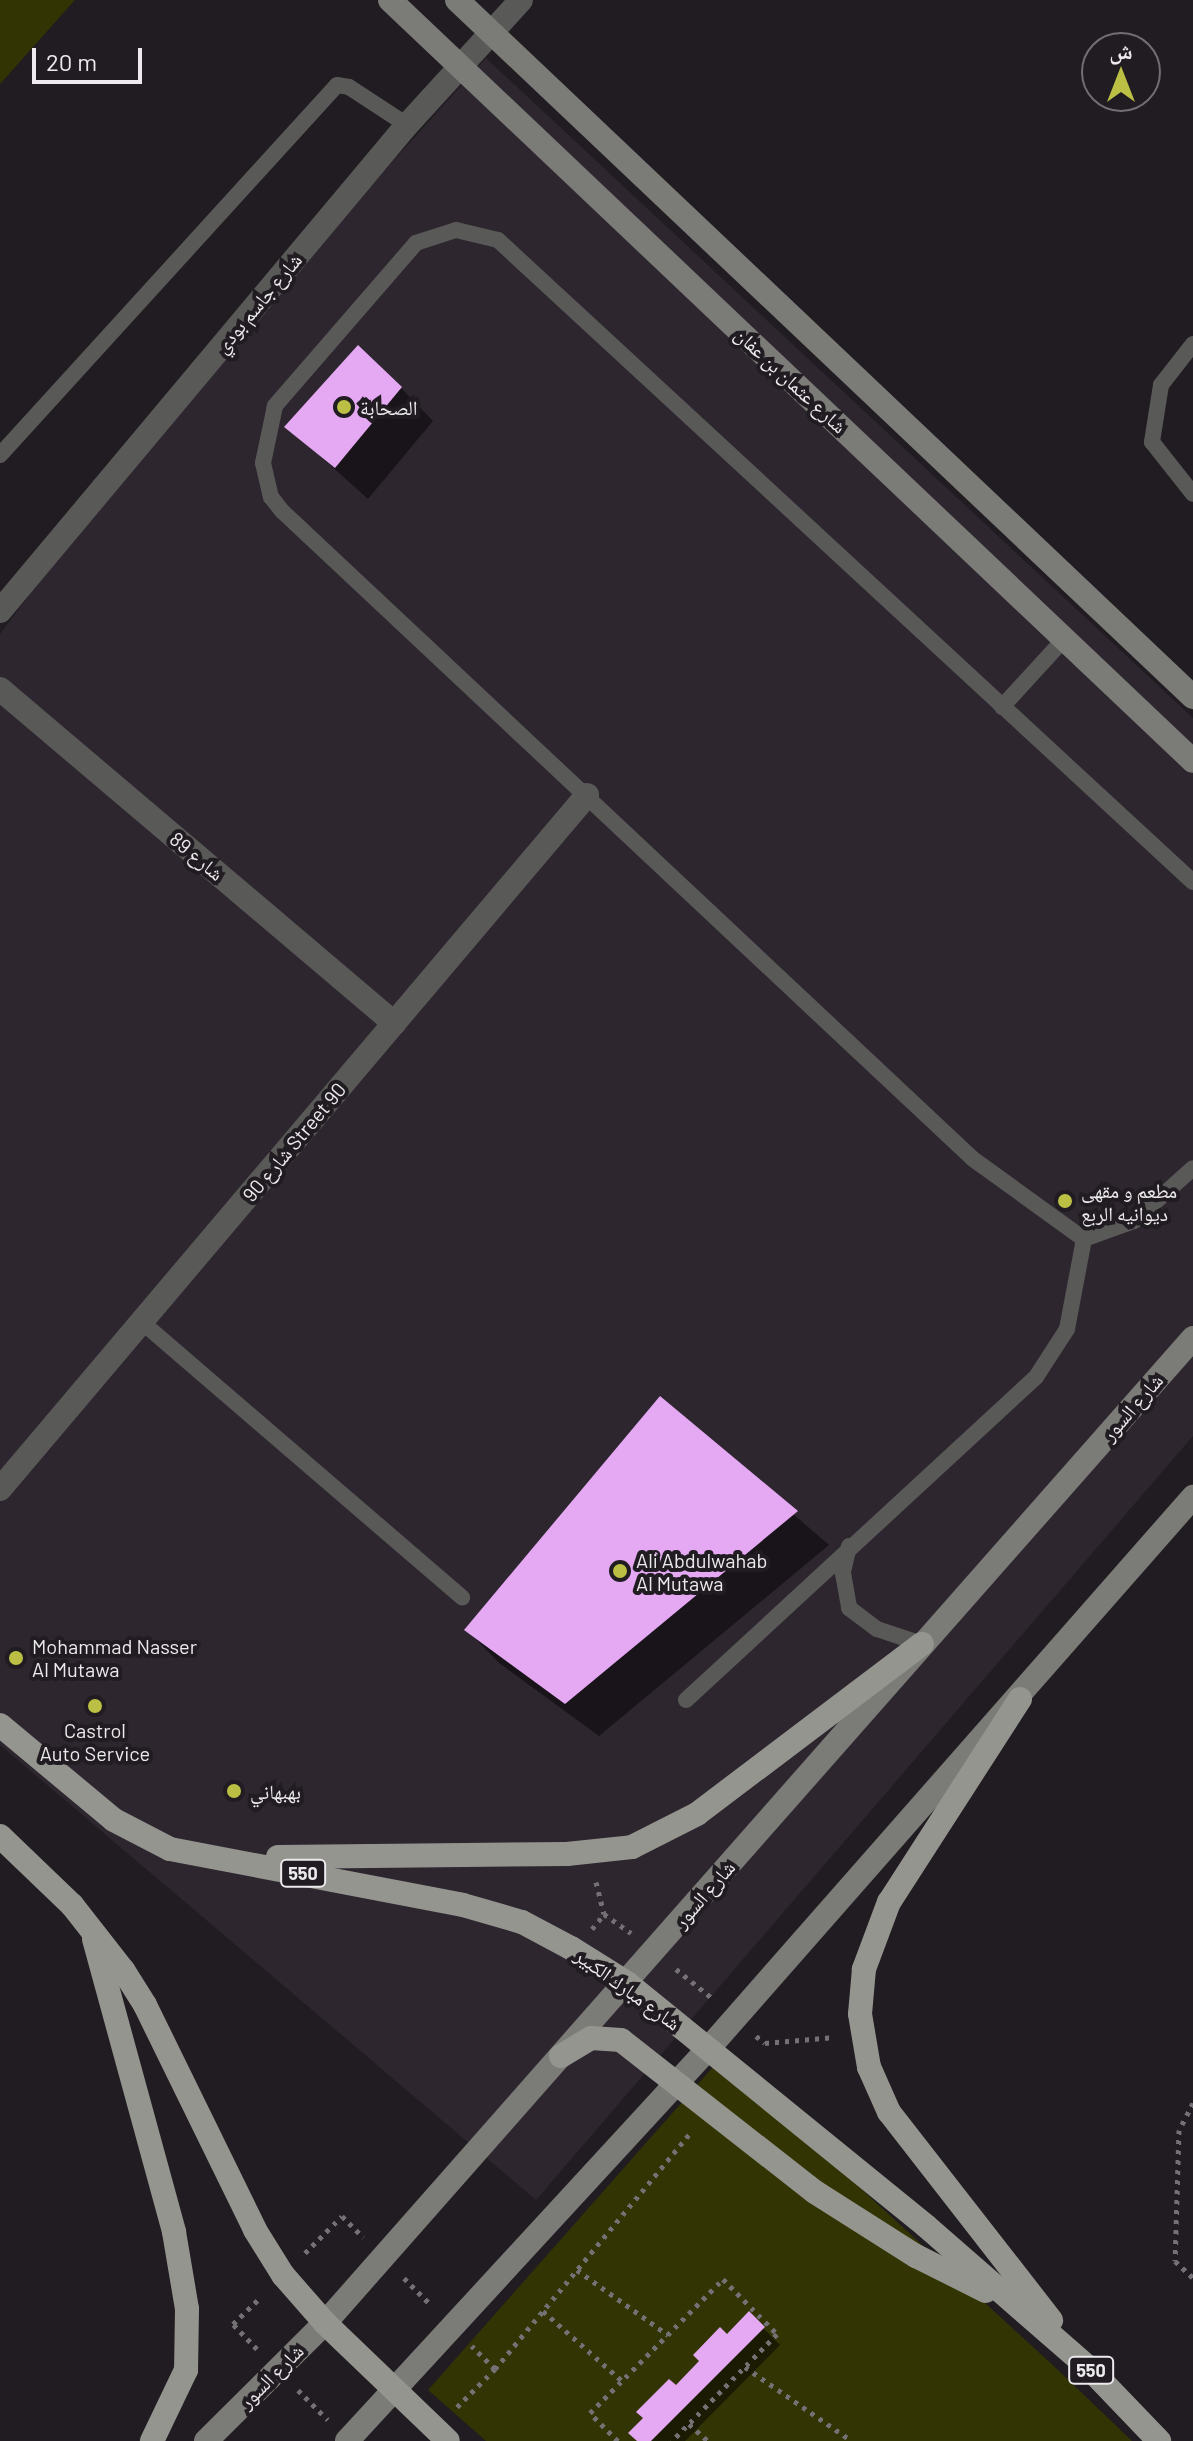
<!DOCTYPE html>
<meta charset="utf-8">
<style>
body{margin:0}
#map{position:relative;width:1193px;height:2441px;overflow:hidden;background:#201c21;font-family:Barlow,"Noto Naskh Arabic",sans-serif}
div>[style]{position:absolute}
.built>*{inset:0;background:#2d262f}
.green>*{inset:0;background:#323404}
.shadow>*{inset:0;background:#0007}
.building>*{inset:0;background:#e5a9f3}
.path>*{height:5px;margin-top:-2.5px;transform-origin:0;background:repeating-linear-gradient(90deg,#747174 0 4px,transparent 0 10px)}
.lane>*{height:16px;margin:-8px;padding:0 8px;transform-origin:8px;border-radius:8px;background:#595957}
.street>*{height:24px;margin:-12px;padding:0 12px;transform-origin:12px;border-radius:12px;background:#595957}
.secondary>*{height:24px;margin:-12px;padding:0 12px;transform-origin:12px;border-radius:12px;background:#7b7b77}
.primary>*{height:24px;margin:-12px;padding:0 12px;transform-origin:12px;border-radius:12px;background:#959590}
.dots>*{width:22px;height:22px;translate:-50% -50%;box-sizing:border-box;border:4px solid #201c21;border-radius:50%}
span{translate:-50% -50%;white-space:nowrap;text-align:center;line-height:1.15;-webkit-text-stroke:8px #201c21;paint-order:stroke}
.shield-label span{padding:2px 6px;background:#201c21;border:2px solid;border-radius:6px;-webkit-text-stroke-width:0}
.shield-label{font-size:18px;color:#eceaec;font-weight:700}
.street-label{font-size:20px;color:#eceaec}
.poi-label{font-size:20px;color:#eceaec}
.left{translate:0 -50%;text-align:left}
.north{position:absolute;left:1081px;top:32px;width:80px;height:80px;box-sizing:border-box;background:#201c21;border:2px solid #726e72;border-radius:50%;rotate:0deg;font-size:22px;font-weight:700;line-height:32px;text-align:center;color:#eceaec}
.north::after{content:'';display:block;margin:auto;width:28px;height:36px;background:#bbc044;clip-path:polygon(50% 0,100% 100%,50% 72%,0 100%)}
.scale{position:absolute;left:32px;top:48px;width:110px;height:36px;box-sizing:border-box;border:4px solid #eceaec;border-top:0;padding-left:10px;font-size:24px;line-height:28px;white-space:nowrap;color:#eceaec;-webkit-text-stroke:6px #201c21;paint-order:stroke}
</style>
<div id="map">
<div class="built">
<div style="clip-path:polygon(486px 58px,1193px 718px,1193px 1436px,536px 2200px,0 1745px,0 634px,161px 419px)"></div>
</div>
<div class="green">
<div style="clip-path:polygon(0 0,75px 0,0 84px)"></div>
<div style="clip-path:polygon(720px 2059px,1058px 2370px,1132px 2441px,486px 2441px,428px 2390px)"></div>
</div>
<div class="shadow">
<div style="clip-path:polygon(401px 388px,433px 421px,368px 499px,287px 426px)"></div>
<div style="clip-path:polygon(660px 1399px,829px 1545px,599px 1736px,499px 1663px,467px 1630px)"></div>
<div style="clip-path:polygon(749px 2314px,780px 2345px,685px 2441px,640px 2441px,676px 2388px)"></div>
</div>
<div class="building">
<div style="clip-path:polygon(358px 345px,402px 387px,335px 468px,284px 427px)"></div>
<div style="clip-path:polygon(660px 1396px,798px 1511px,565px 1704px,464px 1630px)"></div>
<div style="clip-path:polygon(749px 2311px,765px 2327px,651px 2441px,637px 2441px,628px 2433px,643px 2418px,636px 2412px,669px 2379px,676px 2385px,699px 2361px,693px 2355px,720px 2327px,727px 2334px)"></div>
</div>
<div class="path">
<div style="left:596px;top:1882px;width:33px;rotate:76deg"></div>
<div style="left:604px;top:1914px;width:33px;rotate:35deg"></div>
<div style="left:592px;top:1929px;width:19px;rotate:-51deg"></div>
<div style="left:676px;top:1969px;width:46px;rotate:38.9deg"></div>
<div style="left:756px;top:2036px;width:11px;rotate:38deg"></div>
<div style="left:765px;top:2043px;width:70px;rotate:-4.9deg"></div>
<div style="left:1193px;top:2103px;width:30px;rotate:117deg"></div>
<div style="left:1179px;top:2130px;width:131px;rotate:91.7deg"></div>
<div style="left:1175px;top:2261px;width:25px;rotate:43deg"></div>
<div style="left:305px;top:2253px;width:52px;rotate:-45deg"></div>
<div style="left:342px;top:2216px;width:30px;rotate:45deg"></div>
<div style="left:577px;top:2270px;width:112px;rotate:35.5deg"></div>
<div style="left:404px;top:2278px;width:38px;rotate:45deg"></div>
<div style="left:543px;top:2311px;width:106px;rotate:41.5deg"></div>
<div style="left:257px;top:2349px;width:35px;rotate:-134deg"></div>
<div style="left:233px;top:2324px;width:39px;rotate:-44deg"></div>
<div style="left:745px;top:2367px;width:130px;rotate:34.7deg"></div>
<div style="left:495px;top:2369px;width:306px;rotate:-50.4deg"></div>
<div style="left:298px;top:2390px;width:42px;rotate:45deg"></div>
<div style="left:457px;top:2407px;width:54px;rotate:-45deg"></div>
<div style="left:495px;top:2369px;width:33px;rotate:-135deg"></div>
<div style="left:689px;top:2424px;width:25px;rotate:42deg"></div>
<div style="left:618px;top:2441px;width:40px;rotate:-135deg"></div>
<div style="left:590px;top:2413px;width:189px;rotate:-45.2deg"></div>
<div style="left:723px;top:2279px;width:77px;rotate:45.5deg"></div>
<div style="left:777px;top:2334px;width:150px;rotate:134.5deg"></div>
</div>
<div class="lane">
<div style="left:1193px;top:344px;width:52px;rotate:128deg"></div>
<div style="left:1161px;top:385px;width:58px;rotate:99deg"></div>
<div style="left:1152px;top:442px;width:66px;rotate:51.7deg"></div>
<div style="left:0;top:455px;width:500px;rotate:-47.67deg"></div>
<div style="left:337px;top:85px;width:12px;rotate:9deg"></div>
<div style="left:349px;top:87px;width:69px;rotate:33.2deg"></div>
<div style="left:1002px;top:707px;width:92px;rotate:-47.6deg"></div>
<div style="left:1193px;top:882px;width:946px;rotate:-137.27deg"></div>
<div style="left:498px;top:240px;width:43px;rotate:-166.6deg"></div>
<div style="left:456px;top:230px;width:42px;rotate:162deg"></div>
<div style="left:416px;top:243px;width:216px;rotate:130.9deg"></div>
<div style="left:275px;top:406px;width:58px;rotate:101.9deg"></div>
<div style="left:263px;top:463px;width:35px;rotate:77deg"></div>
<div style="left:271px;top:497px;width:18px;rotate:52deg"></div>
<div style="left:282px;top:511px;width:947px;rotate:43.16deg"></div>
<div style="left:973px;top:1159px;width:137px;rotate:35.8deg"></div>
<div style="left:1084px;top:1239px;width:53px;rotate:-19.8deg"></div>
<div style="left:1134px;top:1221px;width:79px;rotate:-41.9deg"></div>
<div style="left:143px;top:1323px;width:421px;rotate:40.7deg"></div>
<div style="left:849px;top:1546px;width:28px;rotate:103deg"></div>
<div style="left:843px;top:1573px;width:36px;rotate:80deg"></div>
<div style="left:849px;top:1608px;width:35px;rotate:37deg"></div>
<div style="left:877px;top:1629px;width:47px;rotate:18.4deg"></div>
<div style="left:686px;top:1700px;width:476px;rotate:-42.7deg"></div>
<div style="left:1036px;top:1377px;width:57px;rotate:-57.1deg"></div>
<div style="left:1067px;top:1329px;width:92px;rotate:-79.3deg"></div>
</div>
<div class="street">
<div style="left:0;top:611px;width:634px;rotate:-50.06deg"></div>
<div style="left:407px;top:125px;width:169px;rotate:-47.6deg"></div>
<div style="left:0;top:689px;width:517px;rotate:40.29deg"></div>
<div style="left:0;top:1489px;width:909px;rotate:-49.77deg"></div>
</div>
<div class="secondary">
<div style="left:390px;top:0;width:1106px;rotate:43.46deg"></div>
<div style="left:457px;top:0;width:1014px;rotate:43.44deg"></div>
<div style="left:206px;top:2441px;width:168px;rotate:-44.8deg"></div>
<div style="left:325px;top:2323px;width:1313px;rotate:-48.61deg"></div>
<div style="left:347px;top:2441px;width:533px;rotate:-47.36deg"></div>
<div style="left:708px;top:2049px;width:735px;rotate:-48.7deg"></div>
</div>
<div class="primary">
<div style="left:1020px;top:1699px;width:242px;rotate:122.8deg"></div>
<div style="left:889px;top:1902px;width:72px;rotate:110.5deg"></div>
<div style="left:864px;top:1969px;width:45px;rotate:95.1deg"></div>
<div style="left:860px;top:2014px;width:54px;rotate:80.4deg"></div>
<div style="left:869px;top:2067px;width:49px;rotate:66deg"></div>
<div style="left:889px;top:2112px;width:264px;rotate:52.1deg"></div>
<div style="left:0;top:1725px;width:148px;rotate:39.8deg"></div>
<div style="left:114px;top:1820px;width:63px;rotate:27.4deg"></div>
<div style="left:170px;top:1849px;width:298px;rotate:10.8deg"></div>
<div style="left:463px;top:1905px;width:61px;rotate:16.1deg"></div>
<div style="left:522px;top:1922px;width:55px;rotate:28deg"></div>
<div style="left:571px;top:1948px;width:66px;rotate:32deg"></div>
<div style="left:627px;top:1983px;width:385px;rotate:39.1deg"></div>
<div style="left:926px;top:2226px;width:218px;rotate:41.1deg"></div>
<div style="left:1090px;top:2369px;width:100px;rotate:46.2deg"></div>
<div style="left:0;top:1836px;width:100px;rotate:43.8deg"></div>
<div style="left:72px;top:1905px;width:83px;rotate:51.9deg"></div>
<div style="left:123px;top:1970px;width:41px;rotate:57.8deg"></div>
<div style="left:145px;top:2005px;width:250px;rotate:63.9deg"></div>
<div style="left:255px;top:2230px;width:53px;rotate:58.1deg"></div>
<div style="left:283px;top:2275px;width:64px;rotate:48.8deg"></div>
<div style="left:325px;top:2323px;width:170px;rotate:43.8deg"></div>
<div style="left:278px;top:1857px;width:289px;rotate:-0.6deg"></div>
<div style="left:567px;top:1854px;width:65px;rotate:-6.1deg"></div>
<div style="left:632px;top:1847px;width:73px;rotate:-26.9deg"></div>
<div style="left:697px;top:1814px;width:282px;rotate:-37.1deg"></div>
<div style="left:94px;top:1939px;width:304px;rotate:74.7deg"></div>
<div style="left:174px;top:2232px;width:78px;rotate:80.4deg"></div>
<div style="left:187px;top:2309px;width:61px;rotate:90.9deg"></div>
<div style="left:186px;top:2370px;width:79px;rotate:115.6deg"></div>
<div style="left:561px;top:2056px;width:35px;rotate:-31deg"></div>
<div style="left:591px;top:2038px;width:30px;rotate:4deg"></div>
<div style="left:621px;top:2040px;width:246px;rotate:38.1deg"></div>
<div style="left:815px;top:2192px;width:120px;rotate:32.4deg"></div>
<div style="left:916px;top:2256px;width:78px;rotate:26.6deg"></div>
</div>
<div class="dots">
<div style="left:344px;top:407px;background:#bbc044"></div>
<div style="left:1065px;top:1201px;background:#bbc044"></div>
<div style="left:620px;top:1571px;background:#bbc044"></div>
<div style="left:16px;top:1658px;background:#bbc044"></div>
<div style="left:95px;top:1706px;background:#bbc044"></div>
<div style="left:234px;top:1791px;background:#bbc044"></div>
</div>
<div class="shield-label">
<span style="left:303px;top:1873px">550</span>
<span style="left:1091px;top:2370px">550</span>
</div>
<div class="street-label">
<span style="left:258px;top:303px;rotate:-50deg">شارع جاسم بودي</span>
<span style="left:791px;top:380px;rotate:43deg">شارع عثمان بن عفان</span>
<span style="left:197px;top:856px;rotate:40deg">شارع 89</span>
<span style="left:294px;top:1142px;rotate:-50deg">شارع 90 Street 90</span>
<span style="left:1132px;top:1407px;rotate:-49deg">شارع السور</span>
<span style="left:704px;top:1894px;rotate:-49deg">شارع السور</span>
<span style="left:628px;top:1989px;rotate:36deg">شارع مبارك الكبير</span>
<span style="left:271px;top:2376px;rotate:-45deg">شارع السور</span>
</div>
<div class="poi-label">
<span class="left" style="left:360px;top:407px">الصحابة</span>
<span class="left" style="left:1081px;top:1202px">مطعم و مقهى<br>ديوانيه الربع</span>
<span class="left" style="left:636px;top:1572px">Ali Abdulwahab<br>Al Mutawa</span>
<span class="left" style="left:32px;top:1658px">Mohammad Nasser<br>Al Mutawa</span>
<span style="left:95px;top:1742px">Castrol<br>Auto Service</span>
<span class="left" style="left:250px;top:1791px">بهبهاني</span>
</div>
<div class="north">ش</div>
<div class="scale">20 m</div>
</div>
